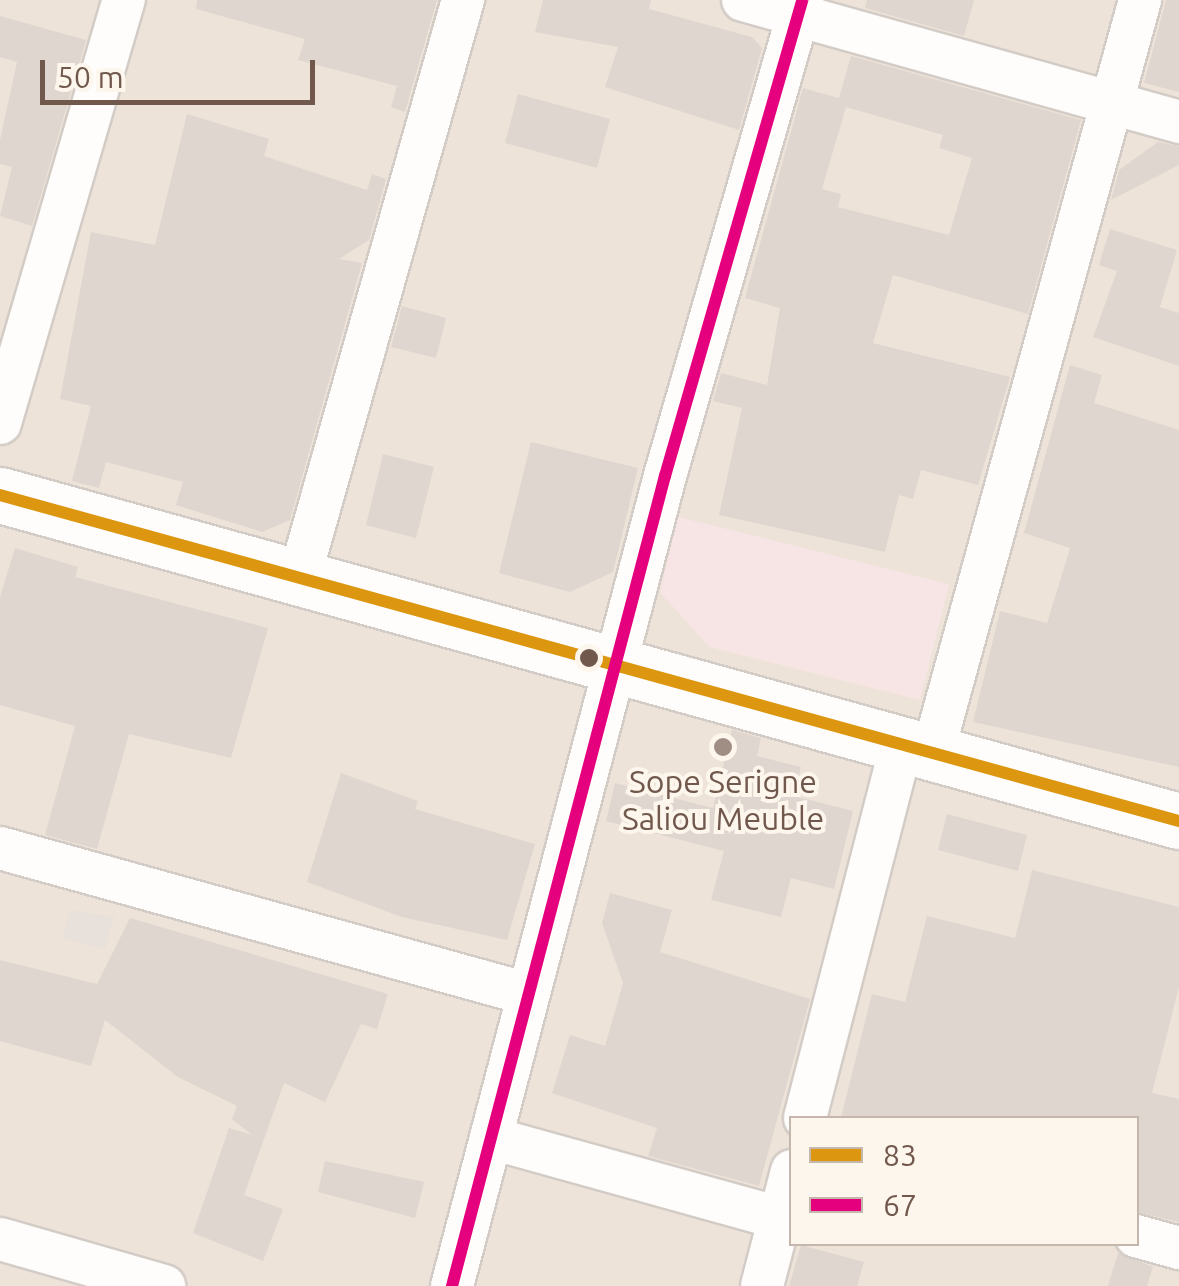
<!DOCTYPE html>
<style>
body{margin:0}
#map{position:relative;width:1179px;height:1286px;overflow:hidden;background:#f6f0ea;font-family:Ubuntu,sans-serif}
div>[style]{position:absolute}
.residential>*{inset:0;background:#eee3d8}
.industrial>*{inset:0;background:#e8e0db}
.medical>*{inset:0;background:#f7e4e4}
.building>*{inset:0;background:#dfd6d0}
.roads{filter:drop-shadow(2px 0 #d3ccc6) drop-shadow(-2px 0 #d3ccc6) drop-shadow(0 2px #d3ccc6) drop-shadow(0 -2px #d3ccc6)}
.street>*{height:42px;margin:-21px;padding:0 21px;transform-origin:21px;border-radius:21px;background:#fefdfc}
.secondary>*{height:55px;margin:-27.5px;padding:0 27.5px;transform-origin:27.5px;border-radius:27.5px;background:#fefdfc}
.bus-1>*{height:12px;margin:-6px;padding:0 6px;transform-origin:6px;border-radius:6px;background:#dc960f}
.bus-2>*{height:12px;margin:-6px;padding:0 6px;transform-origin:6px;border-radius:6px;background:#e5007d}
.dots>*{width:28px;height:28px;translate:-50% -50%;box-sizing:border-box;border:5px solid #fdf6ec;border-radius:50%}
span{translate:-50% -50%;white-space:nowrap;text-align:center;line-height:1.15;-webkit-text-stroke:8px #fdf6ec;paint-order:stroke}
.poi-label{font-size:32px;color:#71584d}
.legend{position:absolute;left:789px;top:1116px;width:350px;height:130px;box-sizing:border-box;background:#fdf6ec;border:2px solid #c5b7ac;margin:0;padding:12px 18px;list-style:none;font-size:30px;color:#71584d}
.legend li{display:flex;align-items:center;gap:20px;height:50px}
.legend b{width:50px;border:2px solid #c5b7ac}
.scale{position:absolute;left:40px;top:60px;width:275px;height:45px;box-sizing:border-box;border:5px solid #71584d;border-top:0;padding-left:12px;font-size:30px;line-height:35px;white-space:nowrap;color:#71584d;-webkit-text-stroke:8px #fdf6ec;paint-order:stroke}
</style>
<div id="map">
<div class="residential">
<div style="clip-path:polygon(evenodd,0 0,1179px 0,1179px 1286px,0 1286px,0 0,792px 1118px,1136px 1118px,1136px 1244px,792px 1244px,792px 1118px)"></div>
</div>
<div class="industrial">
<div style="clip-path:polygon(70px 910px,114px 917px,105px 949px,62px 938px)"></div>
</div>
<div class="medical">
<div style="clip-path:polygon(678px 517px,949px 584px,920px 700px,709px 647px,660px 592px)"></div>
</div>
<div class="building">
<div style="clip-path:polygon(197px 0,437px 0,405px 112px,391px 107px,397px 86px,298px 60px,305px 39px,196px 9px)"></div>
<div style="clip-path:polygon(543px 0,651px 0,649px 9px,752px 37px,762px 48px,739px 130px,605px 87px,618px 47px,535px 32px)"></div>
<div style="clip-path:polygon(867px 0,974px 0,964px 36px,865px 8px)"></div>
<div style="clip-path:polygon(1166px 0,1179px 0,1179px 92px,1144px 83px)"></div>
<div style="clip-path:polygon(0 16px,86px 40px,32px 226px,0 216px,12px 167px,0 164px,0 140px,17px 62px,0 57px)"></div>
<div style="clip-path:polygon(evenodd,851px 56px,1081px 120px,1028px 314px,893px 275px,873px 343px,1010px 377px,978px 485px,921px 470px,913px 499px,899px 495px,885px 552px,719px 515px,742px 408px,713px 401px,721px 373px,767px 385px,780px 308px,745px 298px,803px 88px,839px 98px,851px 56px,846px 107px,943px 135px,939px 148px,972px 158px,949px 235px,838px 207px,841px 194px,822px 189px,846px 107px)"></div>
<div style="clip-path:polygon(518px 94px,610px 119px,597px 168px,505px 143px)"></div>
<div style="clip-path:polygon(187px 114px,269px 139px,264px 156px,367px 190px,372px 174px,386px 179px,369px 240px,339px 259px,362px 263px,290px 520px,262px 532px,176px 505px,183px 482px,106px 462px,99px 488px,72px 481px,91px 406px,60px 399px,91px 232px,155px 245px)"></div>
<div style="clip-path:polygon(1158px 142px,1179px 146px,1179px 165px,1111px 200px,1119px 170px)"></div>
<div style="clip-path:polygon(1110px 229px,1177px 250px,1160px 307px,1179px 313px,1179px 366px,1093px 337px,1117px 271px,1099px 265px)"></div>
<div style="clip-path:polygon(402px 306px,446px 318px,436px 358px,391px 347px)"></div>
<div style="clip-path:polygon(1070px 365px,1102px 375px,1094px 403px,1179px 430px,1179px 767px,973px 722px,1000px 611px,1047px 623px,1070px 548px,1024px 533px)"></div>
<div style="clip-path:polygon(531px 442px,638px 468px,613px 572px,570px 592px,499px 573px)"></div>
<div style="clip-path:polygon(383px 454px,434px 467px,416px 538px,366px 525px)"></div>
<div style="clip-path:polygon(15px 548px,78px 567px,75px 577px,268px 628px,231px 758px,129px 734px,97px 849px,45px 835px,75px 726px,0 705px,0 597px)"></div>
<div style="clip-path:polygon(732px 730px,761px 738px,757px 756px,801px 767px,794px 796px,853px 811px,834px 889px,791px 878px,781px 917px,711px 900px,724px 851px,606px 821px,615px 783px,713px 808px)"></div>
<div style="clip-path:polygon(341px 773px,418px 801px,415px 809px,535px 844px,507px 940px,402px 917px,307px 882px)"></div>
<div style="clip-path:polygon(947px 814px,1027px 835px,1018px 871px,938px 850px)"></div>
<div style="clip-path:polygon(1032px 870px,1179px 907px,1179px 987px,1152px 1093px,1179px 1099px,1179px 1222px,1136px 1212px,1136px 1118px,841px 1118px,872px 994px,905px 1002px,927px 916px,1015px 938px)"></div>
<div style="clip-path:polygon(610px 893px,672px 910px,660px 952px,810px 999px,759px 1186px,648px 1156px,657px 1128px,552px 1093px,570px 1035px,605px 1046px,623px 983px,602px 923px)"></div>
<div style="clip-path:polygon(130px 918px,388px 994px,377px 1029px,361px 1024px,325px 1102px,284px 1083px,244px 1195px,283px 1209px,263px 1261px,193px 1233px,229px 1128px,252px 1135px,232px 1119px,237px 1106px,178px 1077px,105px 1020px,91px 1066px,0 1041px,0 960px,97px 984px)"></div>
<div style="clip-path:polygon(325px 1161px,424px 1182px,415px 1218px,318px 1192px)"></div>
<div style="clip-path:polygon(801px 1245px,864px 1262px,857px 1286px,789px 1286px)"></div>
<div style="clip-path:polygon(1118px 1253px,1153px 1267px,1147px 1286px,1108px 1286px)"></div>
</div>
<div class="roads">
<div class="street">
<div style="left:743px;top:0;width:453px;rotate:15.6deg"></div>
<div style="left:0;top:423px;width:441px;rotate:-73.7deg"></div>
<div style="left:299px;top:579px;width:602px;rotate:-74.19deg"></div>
<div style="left:934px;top:748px;width:776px;rotate:-74.6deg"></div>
<div style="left:0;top:848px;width:548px;rotate:15.46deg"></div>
<div style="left:805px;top:1118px;width:391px;rotate:-75.5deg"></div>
<div style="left:491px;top:1138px;width:299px;rotate:15.5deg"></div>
<div style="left:1136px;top:1236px;width:45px;rotate:15.6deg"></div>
<div style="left:0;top:1239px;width:171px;rotate:16deg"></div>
<div style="left:452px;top:1286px;width:838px;rotate:-75.27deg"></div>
<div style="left:665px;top:476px;width:495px;rotate:-73.9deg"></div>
<div style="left:762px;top:1286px;width:119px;rotate:-75.4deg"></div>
</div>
<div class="secondary">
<div style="left:0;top:495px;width:1223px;rotate:15.46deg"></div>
</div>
</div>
<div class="bus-1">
<div style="left:0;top:495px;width:1223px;rotate:15.46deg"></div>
</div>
<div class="bus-2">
<div style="left:452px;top:1286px;width:838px;rotate:-75.27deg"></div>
<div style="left:665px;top:476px;width:495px;rotate:-73.9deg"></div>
</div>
<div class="dots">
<div style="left:589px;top:658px;background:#71584d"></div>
<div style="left:723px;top:747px;background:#a08d84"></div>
</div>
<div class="poi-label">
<span style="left:723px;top:800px">Sope Serigne<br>Saliou Meuble</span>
</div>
<ul class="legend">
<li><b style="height:12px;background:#dc960f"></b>83</li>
<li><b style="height:12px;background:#e5007d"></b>67</li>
</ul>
<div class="scale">50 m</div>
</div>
